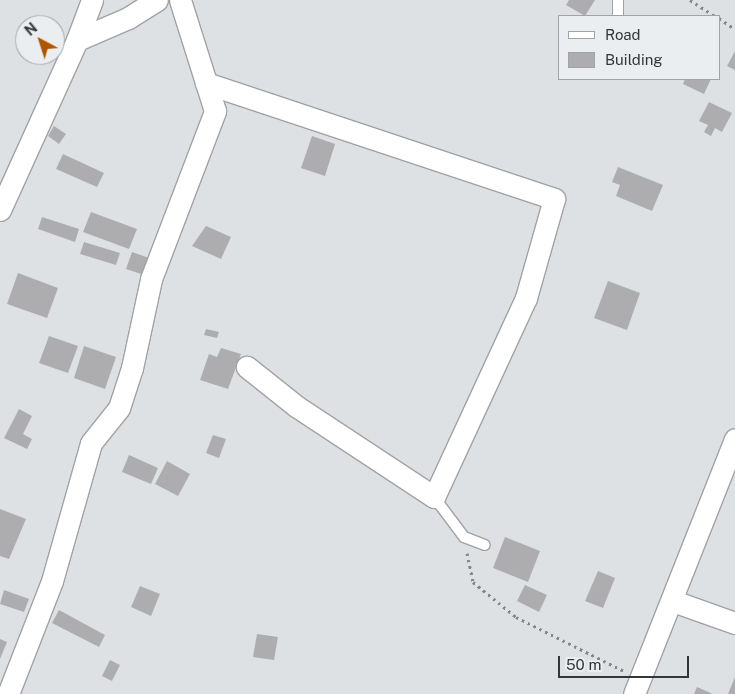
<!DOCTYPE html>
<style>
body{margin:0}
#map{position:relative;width:735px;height:694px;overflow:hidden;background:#dee1e4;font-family:"Public Sans",sans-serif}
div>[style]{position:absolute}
.building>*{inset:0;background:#adadb0}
.path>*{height:3px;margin-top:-1.5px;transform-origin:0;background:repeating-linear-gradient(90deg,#848688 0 2.5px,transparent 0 6.5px)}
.roads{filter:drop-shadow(1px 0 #a0a2a5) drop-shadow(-1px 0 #a0a2a5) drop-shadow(0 1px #a0a2a5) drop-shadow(0 -1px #a0a2a5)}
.service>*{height:10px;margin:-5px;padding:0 5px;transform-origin:5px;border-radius:5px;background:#fff}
.minor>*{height:21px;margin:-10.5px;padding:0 10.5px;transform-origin:10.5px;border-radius:10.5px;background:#fff}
span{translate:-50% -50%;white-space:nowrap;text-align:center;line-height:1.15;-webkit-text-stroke:4.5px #ebeef1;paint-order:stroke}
.legend{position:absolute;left:558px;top:15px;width:162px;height:65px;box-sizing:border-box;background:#ebeef1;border:1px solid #a1a4a6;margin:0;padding:6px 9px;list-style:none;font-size:15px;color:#333536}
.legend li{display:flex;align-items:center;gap:10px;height:25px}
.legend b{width:25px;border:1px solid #a1a4a6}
.north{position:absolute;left:15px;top:15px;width:50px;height:50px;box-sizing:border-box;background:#ebeef1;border:1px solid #a1a4a6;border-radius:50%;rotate:320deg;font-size:14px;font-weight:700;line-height:20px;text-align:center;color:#333536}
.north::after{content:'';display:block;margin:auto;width:18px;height:22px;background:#b15400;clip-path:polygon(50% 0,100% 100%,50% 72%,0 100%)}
.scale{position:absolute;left:558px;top:656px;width:131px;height:22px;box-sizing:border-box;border:2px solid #333536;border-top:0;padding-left:6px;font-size:15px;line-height:18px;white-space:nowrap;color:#333536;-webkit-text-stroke:4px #ebeef1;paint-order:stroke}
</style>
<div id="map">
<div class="building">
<div style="clip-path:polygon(569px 0,595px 0,585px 16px,566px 5px)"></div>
<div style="clip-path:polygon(735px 51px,735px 70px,727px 66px)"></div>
<div style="clip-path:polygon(685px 79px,711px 79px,704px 94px,683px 84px)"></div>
<div style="clip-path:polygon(709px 102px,732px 113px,722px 132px,715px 128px,711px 136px,704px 132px,708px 125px,699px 121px)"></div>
<div style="clip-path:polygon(54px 126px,66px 134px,59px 144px,48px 136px)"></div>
<div style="clip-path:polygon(312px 136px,335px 144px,325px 176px,301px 168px)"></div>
<div style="clip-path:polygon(63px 154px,104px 173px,97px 187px,56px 169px)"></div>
<div style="clip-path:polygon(618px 167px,663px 185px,652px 211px,616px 196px,620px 185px,612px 182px)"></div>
<div style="clip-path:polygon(91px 212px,137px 229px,129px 249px,83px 232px)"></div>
<div style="clip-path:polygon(42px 217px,79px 229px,75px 242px,38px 229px)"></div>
<div style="clip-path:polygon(206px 226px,231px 237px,221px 259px,192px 246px)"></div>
<div style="clip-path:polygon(84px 242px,120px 253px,116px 265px,80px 254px)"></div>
<div style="clip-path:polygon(132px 252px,149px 258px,144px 275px,126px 269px)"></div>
<div style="clip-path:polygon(18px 273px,58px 288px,47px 318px,7px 304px)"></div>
<div style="clip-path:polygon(608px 281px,640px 293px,627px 330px,594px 318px)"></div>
<div style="clip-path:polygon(206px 329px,219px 332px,217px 338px,204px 335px)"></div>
<div style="clip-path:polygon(49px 336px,78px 346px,68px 373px,39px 363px)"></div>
<div style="clip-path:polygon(84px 346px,116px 357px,105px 389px,74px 378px)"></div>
<div style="clip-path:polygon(221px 348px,241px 354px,228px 389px,200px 380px,209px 354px,217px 357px)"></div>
<div style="clip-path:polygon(19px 409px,32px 416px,23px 434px,32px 439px,27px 449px,4px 438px)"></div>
<div style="clip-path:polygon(213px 435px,226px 439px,219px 458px,206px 453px)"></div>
<div style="clip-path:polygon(129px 455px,158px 468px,151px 484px,122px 472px)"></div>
<div style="clip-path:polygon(167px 461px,190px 474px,178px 496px,155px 484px)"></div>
<div style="clip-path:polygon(0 509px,26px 519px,9px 559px,0 556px)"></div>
<div style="clip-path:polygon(505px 537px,540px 551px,528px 582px,493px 568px)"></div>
<div style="clip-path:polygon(598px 571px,615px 578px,603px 608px,585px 601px)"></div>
<div style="clip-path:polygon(525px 585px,547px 595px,539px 612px,517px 601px)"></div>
<div style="clip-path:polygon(140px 586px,160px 594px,151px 616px,131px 607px)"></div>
<div style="clip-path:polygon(4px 590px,29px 599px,24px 612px,0 604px)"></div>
<div style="clip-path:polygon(59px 610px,105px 635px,99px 647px,52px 623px)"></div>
<div style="clip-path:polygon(257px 634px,278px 637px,274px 660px,253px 657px)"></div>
<div style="clip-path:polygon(0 639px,7px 642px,0 659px)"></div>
<div style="clip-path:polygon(110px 660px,120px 665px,112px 681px,102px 676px)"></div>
<div style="clip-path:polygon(735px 677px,735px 694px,728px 694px)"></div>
<div style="clip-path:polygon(697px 687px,713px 694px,694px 694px)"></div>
</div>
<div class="path">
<div style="left:690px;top:0;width:30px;rotate:33deg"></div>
<div style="left:719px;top:18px;width:19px;rotate:35deg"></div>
<div style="left:467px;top:553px;width:30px;rotate:78deg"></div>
<div style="left:473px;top:582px;width:55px;rotate:39.1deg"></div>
<div style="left:516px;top:617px;width:121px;rotate:26.6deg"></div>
</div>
<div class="roads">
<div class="service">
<div style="left:618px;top:16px;width:16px;rotate:-90deg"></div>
<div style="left:434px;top:497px;width:50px;rotate:53.1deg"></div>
<div style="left:464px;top:537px;width:22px;rotate:21deg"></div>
</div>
<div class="minor">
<div style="left:77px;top:40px;width:43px;rotate:-69.4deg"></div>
<div style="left:206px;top:83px;width:367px;rotate:18.4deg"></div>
<div style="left:554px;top:199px;width:103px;rotate:105.8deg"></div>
<div style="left:526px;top:298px;width:219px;rotate:114.8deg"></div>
<div style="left:434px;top:497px;width:165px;rotate:-146.6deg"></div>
<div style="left:296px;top:406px;width:63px;rotate:-141.5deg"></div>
<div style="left:0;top:210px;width:187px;rotate:-65.6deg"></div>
<div style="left:77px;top:40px;width:56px;rotate:-23.3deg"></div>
<div style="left:128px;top:18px;width:34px;rotate:-32deg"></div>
<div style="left:673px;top:601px;width:66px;rotate:19.5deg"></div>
<div style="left:8px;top:694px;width:121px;rotate:-68.7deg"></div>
<div style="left:52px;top:581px;width:143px;rotate:-74.2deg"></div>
<div style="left:91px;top:443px;width:45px;rotate:-51.3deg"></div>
<div style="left:119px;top:408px;width:42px;rotate:-72deg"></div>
<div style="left:132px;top:368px;width:91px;rotate:-77.9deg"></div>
<div style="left:151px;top:279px;width:180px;rotate:-69.1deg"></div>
<div style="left:215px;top:111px;width:116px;rotate:-107.5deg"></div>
<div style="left:634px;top:694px;width:274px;rotate:-68.4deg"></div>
</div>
</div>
<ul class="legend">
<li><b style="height:6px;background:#fff"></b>Road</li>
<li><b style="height:14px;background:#adadb0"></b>Building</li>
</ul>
<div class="north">N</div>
<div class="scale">50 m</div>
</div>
